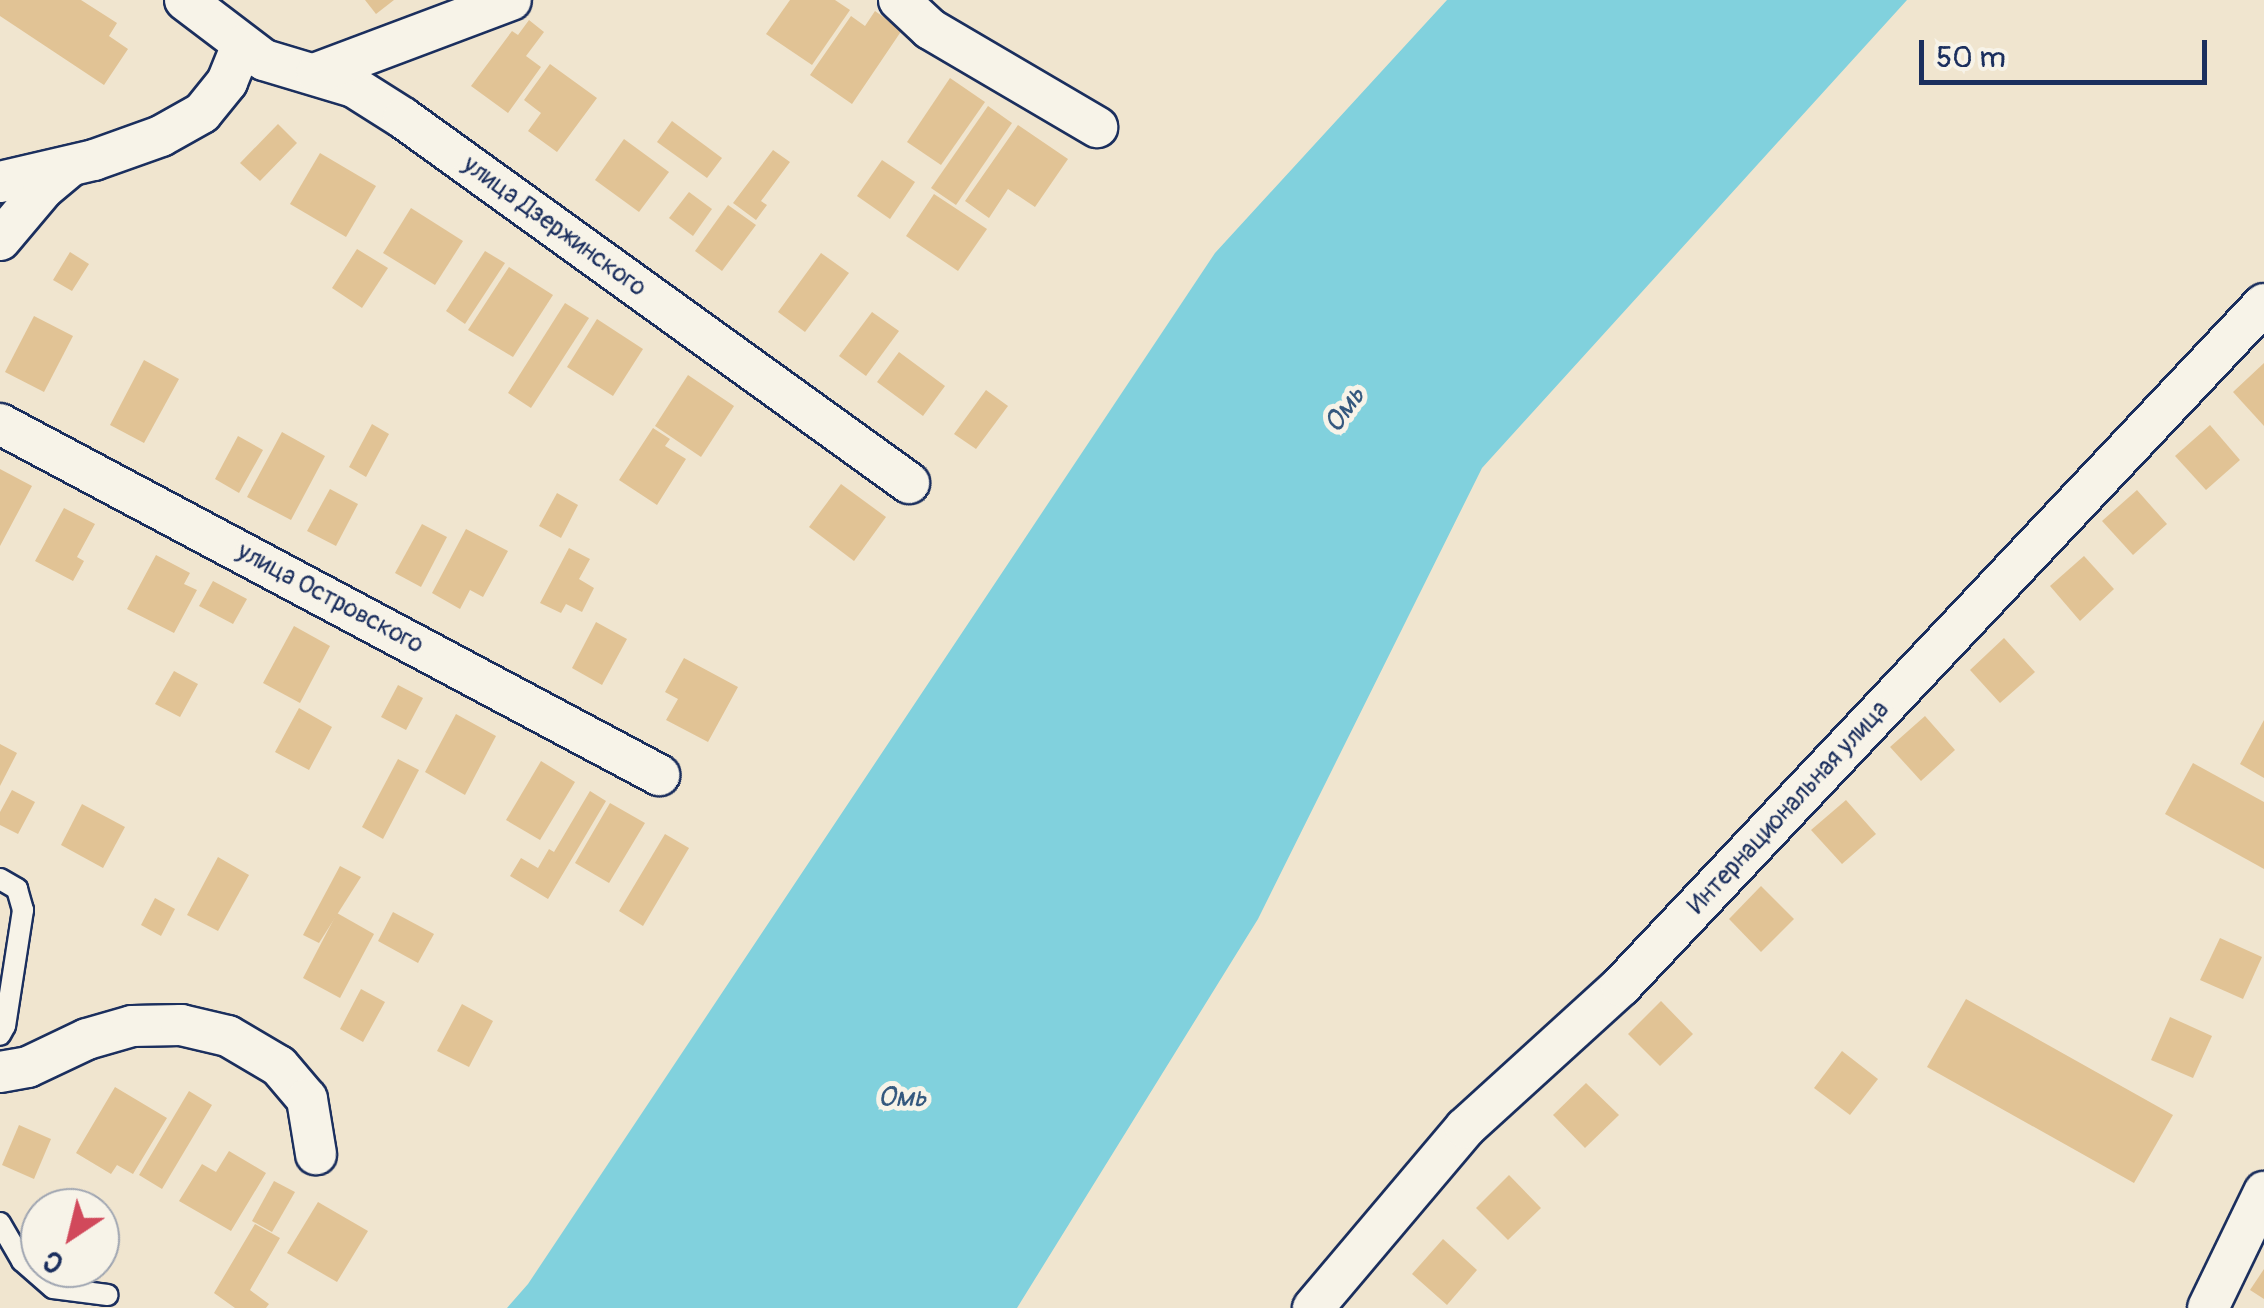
<!DOCTYPE html>
<meta charset="utf-8">
<style>
body{margin:0}
#map{position:relative;width:2264px;height:1308px;overflow:hidden;background:#f0e5cf;font-family:Pangolin,sans-serif}
div>[style]{position:absolute}
.water>*{inset:0;background:#81d1dd}
.building>*{inset:0;background:#e1c395}
.roads{filter:drop-shadow(2px 0 #1b2f5e) drop-shadow(-2px 0 #1b2f5e) drop-shadow(0 2px #1b2f5e) drop-shadow(0 -2px #1b2f5e)}
.lane>*{height:20px;margin:-10px;padding:0 10px;transform-origin:10px;border-radius:10px;background:#f7f3e8}
.street>*{height:40px;margin:-20px;padding:0 20px;transform-origin:20px;border-radius:20px;background:#f7f3e8}
span{translate:-50% -50%;white-space:nowrap;text-align:center;line-height:1.15;-webkit-text-stroke:10px #f7f3e8;paint-order:stroke}
.street-label{font-size:25px;color:#1b2f5e}
.water-label{font-size:28px;color:#34587e;font-style:italic}
.north{position:absolute;left:20px;top:1188px;width:100px;height:100px;box-sizing:border-box;background:#f7f3e8;border:2px solid #9fa5b1;border-radius:50%;rotate:215deg;font-size:28px;font-weight:700;line-height:40px;text-align:center;color:#1b2f5e}
.north::after{content:'';display:block;margin:auto;width:35px;height:45px;background:#d1495b;clip-path:polygon(50% 0,100% 100%,50% 72%,0 100%)}
.scale{position:absolute;left:1919px;top:40px;width:288px;height:45px;box-sizing:border-box;border:5px solid #1b2f5e;border-top:0;padding-left:12px;font-size:30px;line-height:35px;white-space:nowrap;color:#1b2f5e;-webkit-text-stroke:8px #f7f3e8;paint-order:stroke}
</style>
<div id="map">
<div class="water">
<div style="clip-path:polygon(1447px 0,1907px 0,1482px 468px,1258px 919px,1017px 1308px,507px 1308px,528px 1284px,1215px 253px)"></div>
</div>
<div class="building">
<div style="clip-path:polygon(0 0,81px 0,117px 23px,109px 36px,128px 49px,104px 85px,0 16px)"></div>
<div style="clip-path:polygon(365px 0,394px 0,376px 14px)"></div>
<div style="clip-path:polygon(790px 0,835px 0,850px 10px,812px 65px,766px 34px)"></div>
<div style="clip-path:polygon(875px 11px,902px 30px,852px 104px,810px 75px,851px 16px,865px 26px)"></div>
<div style="clip-path:polygon(529px 20px,544px 32px,526px 56px,541px 67px,508px 113px,471px 86px,512px 31px,518px 35px)"></div>
<div style="clip-path:polygon(550px 64px,597px 98px,557px 152px,528px 131px,541px 113px,524px 100px)"></div>
<div style="clip-path:polygon(950px 78px,985px 102px,941px 165px,907px 142px)"></div>
<div style="clip-path:polygon(988px 106px,1012px 123px,956px 205px,931px 188px)"></div>
<div style="clip-path:polygon(672px 121px,722px 158px,707px 178px,657px 142px)"></div>
<div style="clip-path:polygon(278px 124px,297px 143px,260px 181px,240px 163px)"></div>
<div style="clip-path:polygon(1018px 125px,1068px 159px,1035px 207px,1008px 189px,989px 218px,965px 201px)"></div>
<div style="clip-path:polygon(624px 139px,669px 172px,639px 212px,595px 180px)"></div>
<div style="clip-path:polygon(773px 150px,790px 162px,761px 201px,767px 205px,756px 220px,733px 203px)"></div>
<div style="clip-path:polygon(320px 153px,376px 186px,346px 237px,290px 204px)"></div>
<div style="clip-path:polygon(882px 160px,915px 182px,890px 219px,857px 196px)"></div>
<div style="clip-path:polygon(689px 192px,712px 209px,693px 236px,669px 218px)"></div>
<div style="clip-path:polygon(934px 194px,987px 229px,958px 271px,906px 236px)"></div>
<div style="clip-path:polygon(728px 205px,756px 225px,722px 271px,695px 251px)"></div>
<div style="clip-path:polygon(411px 208px,463px 241px,435px 285px,383px 253px)"></div>
<div style="clip-path:polygon(357px 249px,388px 268px,362px 308px,332px 288px)"></div>
<div style="clip-path:polygon(485px 251px,505px 263px,465px 324px,446px 311px)"></div>
<div style="clip-path:polygon(70px 252px,89px 264px,72px 291px,53px 280px)"></div>
<div style="clip-path:polygon(821px 253px,849px 273px,805px 332px,778px 312px)"></div>
<div style="clip-path:polygon(509px 267px,553px 295px,513px 357px,468px 330px)"></div>
<div style="clip-path:polygon(565px 303px,589px 318px,531px 408px,508px 393px)"></div>
<div style="clip-path:polygon(872px 312px,899px 331px,866px 376px,839px 356px)"></div>
<div style="clip-path:polygon(34px 316px,73px 336px,44px 392px,5px 372px)"></div>
<div style="clip-path:polygon(597px 319px,643px 349px,613px 396px,567px 367px)"></div>
<div style="clip-path:polygon(899px 352px,945px 386px,923px 416px,877px 382px)"></div>
<div style="clip-path:polygon(144px 360px,179px 379px,144px 443px,110px 425px)"></div>
<div style="clip-path:polygon(2264px 363px,2264px 426px,2233px 392px)"></div>
<div style="clip-path:polygon(688px 375px,734px 406px,701px 457px,655px 426px)"></div>
<div style="clip-path:polygon(986px 390px,1008px 406px,976px 449px,954px 434px)"></div>
<div style="clip-path:polygon(372px 424px,389px 434px,366px 477px,349px 467px)"></div>
<div style="clip-path:polygon(2210px 425px,2240px 460px,2206px 490px,2175px 456px)"></div>
<div style="clip-path:polygon(653px 428px,670px 439px,665px 446px,686px 459px,657px 505px,619px 480px)"></div>
<div style="clip-path:polygon(282px 432px,325px 456px,291px 520px,247px 497px)"></div>
<div style="clip-path:polygon(238px 436px,263px 450px,239px 493px,215px 479px)"></div>
<div style="clip-path:polygon(0 469px,32px 486px,0 546px)"></div>
<div style="clip-path:polygon(841px 484px,886px 517px,854px 561px,809px 527px)"></div>
<div style="clip-path:polygon(330px 489px,358px 504px,336px 546px,307px 531px)"></div>
<div style="clip-path:polygon(2137px 490px,2167px 524px,2133px 555px,2102px 521px)"></div>
<div style="clip-path:polygon(557px 493px,578px 505px,561px 538px,539px 526px)"></div>
<div style="clip-path:polygon(64px 508px,95px 524px,77px 557px,84px 561px,73px 581px,35px 561px)"></div>
<div style="clip-path:polygon(422px 524px,447px 537px,421px 587px,395px 573px)"></div>
<div style="clip-path:polygon(466px 529px,508px 551px,483px 597px,470px 590px,460px 609px,432px 593px)"></div>
<div style="clip-path:polygon(569px 548px,590px 559px,579px 579px,594px 588px,582px 612px,566px 604px,561px 613px,540px 603px)"></div>
<div style="clip-path:polygon(156px 555px,190px 573px,184px 584px,197px 590px,174px 633px,127px 609px)"></div>
<div style="clip-path:polygon(2084px 556px,2114px 589px,2080px 621px,2050px 586px)"></div>
<div style="clip-path:polygon(213px 581px,247px 599px,233px 624px,199px 606px)"></div>
<div style="clip-path:polygon(596px 622px,627px 639px,602px 685px,572px 668px)"></div>
<div style="clip-path:polygon(294px 626px,330px 646px,300px 703px,263px 683px)"></div>
<div style="clip-path:polygon(2004px 638px,2035px 672px,2000px 703px,1970px 670px)"></div>
<div style="clip-path:polygon(684px 658px,738px 687px,708px 742px,666px 720px,678px 699px,665px 692px)"></div>
<div style="clip-path:polygon(174px 671px,198px 684px,180px 717px,155px 704px)"></div>
<div style="clip-path:polygon(398px 685px,423px 698px,406px 730px,381px 717px)"></div>
<div style="clip-path:polygon(299px 708px,332px 727px,309px 770px,275px 752px)"></div>
<div style="clip-path:polygon(456px 714px,496px 736px,465px 795px,425px 772px)"></div>
<div style="clip-path:polygon(1925px 716px,1955px 750px,1921px 781px,1890px 747px)"></div>
<div style="clip-path:polygon(2264px 720px,2264px 778px,2240px 764px)"></div>
<div style="clip-path:polygon(0 744px,17px 753px,0 786px)"></div>
<div style="clip-path:polygon(398px 759px,419px 770px,383px 839px,362px 827px)"></div>
<div style="clip-path:polygon(541px 761px,575px 782px,540px 840px,506px 820px)"></div>
<div style="clip-path:polygon(2193px 763px,2264px 802px,2264px 869px,2165px 814px)"></div>
<div style="clip-path:polygon(12px 790px,35px 802px,18px 834px,0 825px,0 812px)"></div>
<div style="clip-path:polygon(590px 791px,606px 801px,548px 899px,510px 876px,521px 858px,538px 868px,549px 849px,554px 852px)"></div>
<div style="clip-path:polygon(1846px 800px,1876px 834px,1842px 864px,1811px 830px)"></div>
<div style="clip-path:polygon(610px 803px,645px 823px,609px 883px,575px 863px)"></div>
<div style="clip-path:polygon(82px 804px,125px 827px,103px 868px,61px 845px)"></div>
<div style="clip-path:polygon(665px 834px,689px 848px,643px 926px,619px 911px)"></div>
<div style="clip-path:polygon(218px 857px,249px 875px,218px 931px,187px 915px)"></div>
<div style="clip-path:polygon(340px 866px,361px 877px,319px 943px,303px 935px)"></div>
<div style="clip-path:polygon(1761px 886px,1794px 919px,1761px 952px,1729px 919px)"></div>
<div style="clip-path:polygon(155px 898px,175px 909px,161px 936px,141px 925px)"></div>
<div style="clip-path:polygon(393px 912px,434px 934px,418px 963px,378px 941px)"></div>
<div style="clip-path:polygon(337px 913px,374px 934px,340px 998px,303px 978px)"></div>
<div style="clip-path:polygon(2220px 938px,2262px 957px,2243px 999px,2200px 980px)"></div>
<div style="clip-path:polygon(361px 989px,385px 1002px,363px 1042px,340px 1029px)"></div>
<div style="clip-path:polygon(1966px 999px,2173px 1115px,2134px 1183px,1927px 1067px)"></div>
<div style="clip-path:polygon(1661px 1001px,1693px 1034px,1660px 1066px,1628px 1034px)"></div>
<div style="clip-path:polygon(462px 1004px,493px 1021px,469px 1067px,437px 1051px)"></div>
<div style="clip-path:polygon(2170px 1017px,2212px 1036px,2193px 1078px,2151px 1060px)"></div>
<div style="clip-path:polygon(1842px 1051px,1878px 1079px,1850px 1115px,1814px 1088px)"></div>
<div style="clip-path:polygon(1586px 1083px,1619px 1115px,1585px 1148px,1553px 1115px)"></div>
<div style="clip-path:polygon(115px 1087px,167px 1118px,133px 1174px,117px 1165px,111px 1174px,76px 1153px)"></div>
<div style="clip-path:polygon(189px 1091px,212px 1105px,162px 1189px,139px 1175px)"></div>
<div style="clip-path:polygon(19px 1125px,51px 1139px,34px 1179px,2px 1165px)"></div>
<div style="clip-path:polygon(229px 1151px,266px 1173px,231px 1231px,179px 1201px,202px 1164px,216px 1172px)"></div>
<div style="clip-path:polygon(1509px 1175px,1541px 1208px,1508px 1240px,1476px 1208px)"></div>
<div style="clip-path:polygon(274px 1181px,295px 1192px,272px 1232px,252px 1221px)"></div>
<div style="clip-path:polygon(318px 1202px,368px 1231px,337px 1282px,287px 1253px)"></div>
<div style="clip-path:polygon(255px 1224px,280px 1238px,250px 1290px,269px 1304px,266px 1308px,235px 1308px,214px 1293px)"></div>
<div style="clip-path:polygon(1443px 1239px,1477px 1270px,1447px 1305px,1412px 1274px)"></div>
<div style="clip-path:polygon(2264px 1269px,2264px 1299px,2250px 1290px)"></div>
</div>
<div class="roads">
<div class="lane">
<div style="left:0;top:879px;width:20px;rotate:30deg"></div>
<div style="left:17px;top:889px;width:22px;rotate:74deg"></div>
<div style="left:23px;top:910px;width:117px;rotate:98.8deg"></div>
<div style="left:5px;top:1026px;width:10px;rotate:119deg"></div>
<div style="left:0;top:1223px;width:44px;rotate:59.9deg"></div>
<div style="left:22px;top:1261px;width:41px;rotate:41.1deg"></div>
<div style="left:53px;top:1288px;width:55px;rotate:7.3deg"></div>
</div>
<div class="street">
<div style="left:185px;top:0;width:99px;rotate:37.2deg"></div>
<div style="left:264px;top:60px;width:94px;rotate:16.7deg"></div>
<div style="left:354px;top:87px;width:58px;rotate:32.3deg"></div>
<div style="left:403px;top:118px;width:624px;rotate:35.8deg"></div>
<div style="left:899px;top:0;width:42px;rotate:43.1deg"></div>
<div style="left:930px;top:29px;width:194px;rotate:30.4deg"></div>
<div style="left:317px;top:73px;width:207px;rotate:-20.6deg"></div>
<div style="left:0;top:182px;width:97px;rotate:-13.2deg"></div>
<div style="left:94px;top:160px;width:71px;rotate:-19.7deg"></div>
<div style="left:161px;top:136px;width:47px;rotate:-29.3deg"></div>
<div style="left:202px;top:113px;width:40px;rotate:-51deg"></div>
<div style="left:227px;top:82px;width:40px;rotate:-68deg"></div>
<div style="left:0;top:240px;width:67px;rotate:-49.9deg"></div>
<div style="left:43px;top:189px;width:34px;rotate:-40deg"></div>
<div style="left:0;top:424px;width:747px;rotate:28.04deg"></div>
<div style="left:0;top:1072px;width:28px;rotate:-10deg"></div>
<div style="left:28px;top:1067px;width:65px;rotate:-25.4deg"></div>
<div style="left:87px;top:1039px;width:47px;rotate:-16.1deg"></div>
<div style="left:132px;top:1026px;width:49px;rotate:-1.2deg"></div>
<div style="left:181px;top:1025px;width:48px;rotate:13.2deg"></div>
<div style="left:228px;top:1036px;width:59px;rotate:30.5deg"></div>
<div style="left:279px;top:1066px;width:43px;rotate:49.7deg"></div>
<div style="left:307px;top:1099px;width:56px;rotate:80.7deg"></div>
<div style="left:1313px;top:1308px;width:236px;rotate:-49.8deg"></div>
<div style="left:1465px;top:1128px;width:211px;rotate:-42.3deg"></div>
<div style="left:1621px;top:986px;width:937px;rotate:-46.69deg"></div>
<div style="left:2208px;top:1308px;width:129px;rotate:-64.2deg"></div>
</div>
</div>
<div class="street-label">
<span style="left:554px;top:227px;rotate:36deg">улица Дзержинского</span>
<span style="left:330px;top:599px;rotate:28deg">улица Островского</span>
<span style="left:1789px;top:808px;rotate:-47deg">Интернациональная улица</span>
</div>
<div class="water-label">
<span style="left:1345px;top:410px;rotate:-55deg">Омь</span>
<span style="left:902px;top:1098px">Омь</span>
</div>
<div class="north">С</div>
<div class="scale">50 m</div>
</div>
